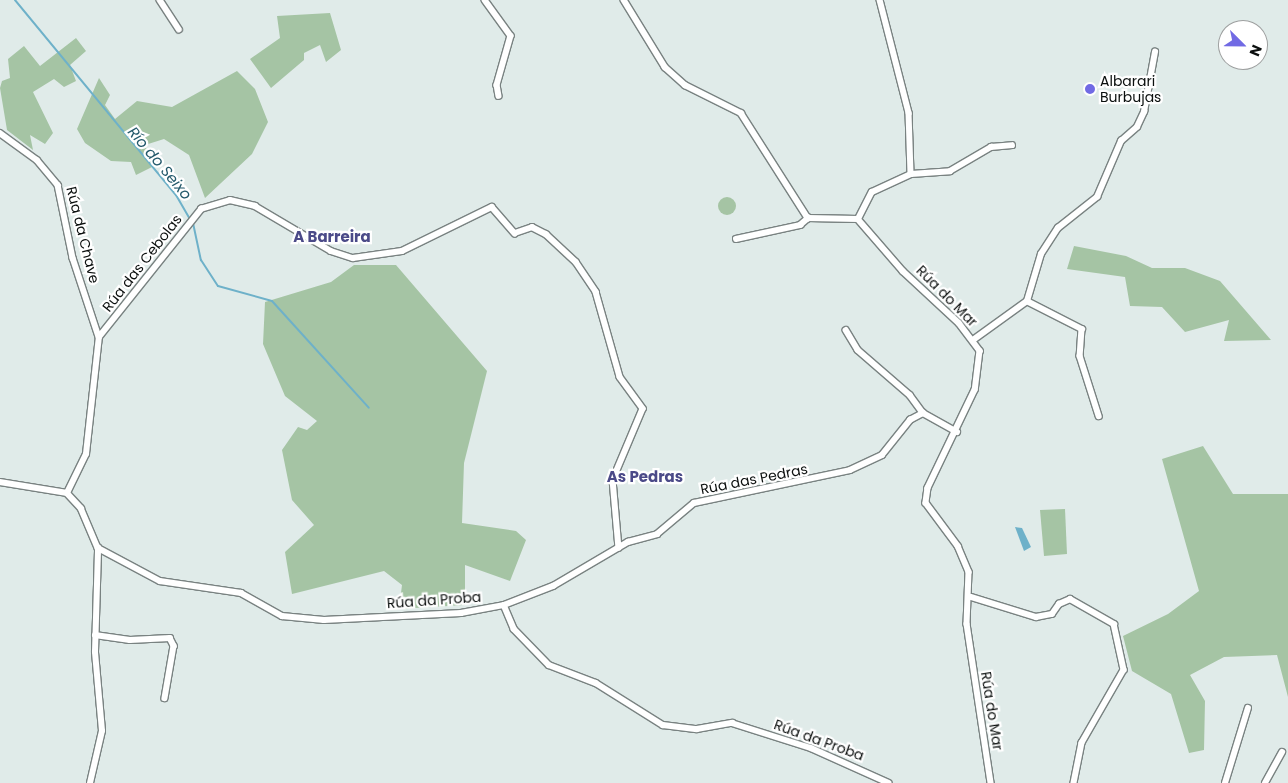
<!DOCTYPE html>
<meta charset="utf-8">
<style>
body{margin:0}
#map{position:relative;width:1288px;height:783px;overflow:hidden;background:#e0ebe9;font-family:Poppins,sans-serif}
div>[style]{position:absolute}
.green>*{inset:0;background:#a5c4a4}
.round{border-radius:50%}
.water>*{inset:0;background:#6eb1c9}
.stream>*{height:2px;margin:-1px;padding:0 1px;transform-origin:1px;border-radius:1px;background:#6eb1c9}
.roads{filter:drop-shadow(1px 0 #798281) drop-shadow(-1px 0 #798281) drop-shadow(0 1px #798281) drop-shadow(0 -1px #798281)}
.minor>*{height:5.5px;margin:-2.75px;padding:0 2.75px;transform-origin:2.75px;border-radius:2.75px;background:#fff}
.dots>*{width:14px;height:14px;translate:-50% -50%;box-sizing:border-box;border:2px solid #fff;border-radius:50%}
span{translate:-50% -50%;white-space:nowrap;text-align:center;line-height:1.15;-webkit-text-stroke:4.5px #fff;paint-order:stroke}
.poi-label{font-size:14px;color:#0b0f0e}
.left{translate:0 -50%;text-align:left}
.street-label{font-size:14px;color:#0b0f0e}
.water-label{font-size:15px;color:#23596b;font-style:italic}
.neighbourhood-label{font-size:15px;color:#4b4a88;font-weight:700}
.north{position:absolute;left:1218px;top:20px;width:50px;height:50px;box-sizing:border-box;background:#fff;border:1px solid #9d9f9f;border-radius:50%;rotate:113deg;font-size:14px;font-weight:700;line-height:20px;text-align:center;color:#0b0f0e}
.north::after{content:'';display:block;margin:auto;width:18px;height:22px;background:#716ae4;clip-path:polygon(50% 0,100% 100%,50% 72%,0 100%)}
</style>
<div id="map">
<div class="green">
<div style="clip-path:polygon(330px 13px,341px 50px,326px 62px,320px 45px,304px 53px,304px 60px,271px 88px,250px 59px,280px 38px,277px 16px)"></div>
<div style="clip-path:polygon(76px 38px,86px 51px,70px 65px,76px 81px,64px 87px,54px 79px,33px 92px,53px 133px,45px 144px,30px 135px,33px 150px,7px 130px,0 88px,2px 81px,10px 78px,8px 59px,24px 46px,40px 66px)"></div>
<div style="clip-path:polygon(237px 71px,255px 89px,268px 122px,252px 154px,205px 198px,189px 155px,164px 139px,145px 145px,154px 166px,136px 175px,131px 162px,111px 161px,85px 143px,77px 129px,99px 78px,110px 95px,105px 105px,115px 119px,137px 101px,172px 107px)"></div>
<div class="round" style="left:718px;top:197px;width:18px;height:18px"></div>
<div style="clip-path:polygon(1074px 246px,1126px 256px,1152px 268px,1185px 268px,1220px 281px,1271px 340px,1224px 341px,1229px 320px,1185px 332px,1162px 307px,1130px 306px,1125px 277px,1067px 269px)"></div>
<div style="clip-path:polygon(354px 265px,396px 265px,487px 371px,464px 463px,462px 523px,516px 531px,526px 540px,510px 581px,465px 565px,465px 605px,399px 609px,402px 585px,384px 571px,292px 594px,285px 552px,314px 525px,292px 500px,282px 450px,298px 427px,307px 430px,317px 421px,285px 396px,263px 344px,265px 302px,331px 282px)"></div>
<div style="clip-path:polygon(1203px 446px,1233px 494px,1288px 494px,1288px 697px,1277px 655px,1224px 657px,1190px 675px,1205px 701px,1204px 750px,1189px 753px,1171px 694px,1132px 671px,1123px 636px,1168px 614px,1199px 591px,1162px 459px)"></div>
<div style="clip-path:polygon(1065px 509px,1067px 554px,1044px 556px,1040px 510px)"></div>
</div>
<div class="water">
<div style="clip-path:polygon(1015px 527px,1022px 528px,1031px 547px,1024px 551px)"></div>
</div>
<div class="stream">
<div style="left:15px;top:0;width:253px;rotate:50.5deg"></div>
<div style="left:176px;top:195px;width:28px;rotate:60deg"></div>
<div style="left:193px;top:223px;width:38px;rotate:78deg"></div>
<div style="left:201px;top:260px;width:31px;rotate:57deg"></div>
<div style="left:218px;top:286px;width:56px;rotate:15.5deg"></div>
<div style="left:272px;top:301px;width:144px;rotate:47.8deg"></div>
</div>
<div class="roads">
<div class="minor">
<div style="left:160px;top:0;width:35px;rotate:57deg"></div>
<div style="left:485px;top:0;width:44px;rotate:54.2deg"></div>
<div style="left:511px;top:36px;width:51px;rotate:105.9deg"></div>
<div style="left:497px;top:85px;width:11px;rotate:80deg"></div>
<div style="left:624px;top:0;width:79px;rotate:58.5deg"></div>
<div style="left:665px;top:67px;width:27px;rotate:42deg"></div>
<div style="left:685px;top:85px;width:63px;rotate:26.6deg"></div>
<div style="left:741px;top:113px;width:125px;rotate:57.5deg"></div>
<div style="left:808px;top:218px;width:50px;rotate:1.1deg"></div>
<div style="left:858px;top:219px;width:69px;rotate:49.1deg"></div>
<div style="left:903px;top:271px;width:76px;rotate:42.9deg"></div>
<div style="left:959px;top:323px;width:35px;rotate:53deg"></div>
<div style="left:980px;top:351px;width:39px;rotate:97deg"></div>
<div style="left:975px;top:390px;width:109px;rotate:115.6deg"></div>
<div style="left:928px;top:488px;width:15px;rotate:98deg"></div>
<div style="left:926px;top:503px;width:54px;rotate:53.3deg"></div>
<div style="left:958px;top:546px;width:28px;rotate:67deg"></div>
<div style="left:969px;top:572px;width:52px;rotate:92.2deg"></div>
<div style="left:967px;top:624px;width:161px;rotate:81.4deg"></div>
<div style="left:880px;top:0;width:117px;rotate:75.6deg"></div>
<div style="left:909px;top:113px;width:61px;rotate:88.1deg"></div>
<div style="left:0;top:133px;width:46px;rotate:36.1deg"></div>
<div style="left:37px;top:160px;width:33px;rotate:50deg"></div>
<div style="left:58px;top:185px;width:75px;rotate:78.4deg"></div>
<div style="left:73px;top:258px;width:83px;rotate:71.8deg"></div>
<div style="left:858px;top:219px;width:30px;rotate:-63deg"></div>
<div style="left:872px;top:192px;width:43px;rotate:-24.8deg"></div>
<div style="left:911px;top:174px;width:39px;rotate:-4deg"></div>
<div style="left:950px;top:171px;width:48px;rotate:-30.3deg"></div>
<div style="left:991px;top:147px;width:21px;rotate:-5deg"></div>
<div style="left:736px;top:239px;width:66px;rotate:-12.3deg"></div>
<div style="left:800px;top:225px;width:11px;rotate:-41deg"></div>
<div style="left:1027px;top:301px;width:62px;rotate:27deg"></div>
<div style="left:1082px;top:329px;width:27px;rotate:94deg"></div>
<div style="left:1080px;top:356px;width:63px;rotate:72.4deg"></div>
<div style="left:846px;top:330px;width:23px;rotate:59deg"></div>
<div style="left:858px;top:350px;width:69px;rotate:40.9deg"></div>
<div style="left:910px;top:395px;width:22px;rotate:54deg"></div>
<div style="left:923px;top:413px;width:39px;rotate:29deg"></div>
<div style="left:973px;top:340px;width:67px;rotate:-35.8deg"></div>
<div style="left:1027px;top:301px;width:49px;rotate:-73.4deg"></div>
<div style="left:1041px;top:254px;width:31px;rotate:-57deg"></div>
<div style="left:1058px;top:228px;width:50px;rotate:-38.5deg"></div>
<div style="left:1097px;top:197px;width:61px;rotate:-66.8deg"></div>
<div style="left:1121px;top:141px;width:21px;rotate:-41deg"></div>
<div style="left:1137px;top:127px;width:17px;rotate:-65deg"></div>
<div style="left:1144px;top:112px;width:61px;rotate:-79.6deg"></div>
<div style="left:0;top:482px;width:68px;rotate:9.3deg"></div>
<div style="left:67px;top:493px;width:21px;rotate:47deg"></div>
<div style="left:81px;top:508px;width:43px;rotate:67deg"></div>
<div style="left:98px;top:548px;width:70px;rotate:28deg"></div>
<div style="left:160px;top:581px;width:82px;rotate:8.4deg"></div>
<div style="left:241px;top:593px;width:47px;rotate:29.3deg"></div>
<div style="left:282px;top:616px;width:42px;rotate:5.4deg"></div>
<div style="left:324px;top:620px;width:137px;rotate:-2.9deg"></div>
<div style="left:461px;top:613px;width:44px;rotate:-10.5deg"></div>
<div style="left:504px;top:605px;width:26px;rotate:67deg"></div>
<div style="left:514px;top:629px;width:50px;rotate:45.8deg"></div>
<div style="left:549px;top:665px;width:50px;rotate:21deg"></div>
<div style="left:596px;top:683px;width:79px;rotate:32.1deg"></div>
<div style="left:663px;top:725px;width:34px;rotate:7deg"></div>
<div style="left:697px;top:729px;width:36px;rotate:-10deg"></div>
<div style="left:732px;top:723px;width:83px;rotate:17.6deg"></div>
<div style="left:811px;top:748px;width:85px;rotate:24.2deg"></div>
<div style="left:67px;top:493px;width:43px;rotate:-64deg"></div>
<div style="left:86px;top:454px;width:118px;rotate:-83.7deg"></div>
<div style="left:99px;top:337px;width:164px;rotate:-51.4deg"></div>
<div style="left:201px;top:209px;width:30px;rotate:-17deg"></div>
<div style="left:230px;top:200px;width:26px;rotate:13deg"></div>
<div style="left:255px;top:206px;width:88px;rotate:30.6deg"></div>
<div style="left:331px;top:251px;width:23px;rotate:18deg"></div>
<div style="left:353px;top:258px;width:49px;rotate:-8.1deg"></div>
<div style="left:402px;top:251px;width:100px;rotate:-26.1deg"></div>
<div style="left:492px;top:207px;width:35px;rotate:49deg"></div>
<div style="left:515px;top:233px;width:18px;rotate:-19deg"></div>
<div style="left:532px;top:227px;width:16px;rotate:27deg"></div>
<div style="left:546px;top:234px;width:41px;rotate:43deg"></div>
<div style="left:576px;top:262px;width:36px;rotate:56deg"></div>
<div style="left:596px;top:292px;width:88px;rotate:74.2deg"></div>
<div style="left:620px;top:377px;width:39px;rotate:54deg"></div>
<div style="left:643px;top:409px;width:77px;rotate:112.9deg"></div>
<div style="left:613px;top:480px;width:68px;rotate:85deg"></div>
<div style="left:971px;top:597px;width:68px;rotate:17.1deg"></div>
<div style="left:1036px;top:617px;width:16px;rotate:-11deg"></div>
<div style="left:1052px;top:614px;width:12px;rotate:-55deg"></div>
<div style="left:1059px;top:604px;width:12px;rotate:-24deg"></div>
<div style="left:1070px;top:599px;width:51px;rotate:29.6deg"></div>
<div style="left:1114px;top:624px;width:47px;rotate:77.7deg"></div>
<div style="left:1124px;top:670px;width:84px;rotate:119.9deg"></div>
<div style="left:1082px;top:743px;width:41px;rotate:101.3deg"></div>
<div style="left:504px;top:605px;width:53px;rotate:-21.2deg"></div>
<div style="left:553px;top:586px;width:87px;rotate:-30.4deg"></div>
<div style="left:628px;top:542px;width:30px;rotate:-15deg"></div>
<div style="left:657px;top:534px;width:48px;rotate:-40deg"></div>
<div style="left:694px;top:503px;width:159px;rotate:-11.9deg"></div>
<div style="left:850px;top:470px;width:35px;rotate:-25deg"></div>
<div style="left:882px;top:455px;width:45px;rotate:-51.3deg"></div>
<div style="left:910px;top:420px;width:15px;rotate:-28deg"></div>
<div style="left:95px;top:635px;width:35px;rotate:8deg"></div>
<div style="left:130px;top:640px;width:40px;rotate:-2.9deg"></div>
<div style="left:170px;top:638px;width:9px;rotate:63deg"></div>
<div style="left:174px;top:646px;width:53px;rotate:99.8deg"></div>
<div style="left:90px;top:783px;width:53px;rotate:-77deg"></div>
<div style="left:102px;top:731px;width:79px;rotate:-95.1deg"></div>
<div style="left:95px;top:652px;width:104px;rotate:-88.3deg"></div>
<div style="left:1225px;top:783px;width:78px;rotate:-73deg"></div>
<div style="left:1265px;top:783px;width:35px;rotate:-61deg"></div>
</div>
</div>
<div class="dots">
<div style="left:1090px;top:89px;background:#716ae4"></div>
</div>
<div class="poi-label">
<span class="left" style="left:1100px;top:89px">Albarari<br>Burbujas</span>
</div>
<div class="street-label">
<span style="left:83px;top:235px;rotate:76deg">Rúa da Chave</span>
<span style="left:142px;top:263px;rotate:-52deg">Rúa das Cebolas</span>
<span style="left:947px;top:296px;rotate:45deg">Rúa do Mar</span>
<span style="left:754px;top:479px;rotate:-11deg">Rúa das Pedras</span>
<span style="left:434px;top:600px;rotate:-4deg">Rúa da Proba</span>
<span style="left:992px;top:711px;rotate:81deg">Rúa do Mar</span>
<span style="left:819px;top:740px;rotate:20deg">Rúa da Proba</span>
</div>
<div class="water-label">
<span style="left:160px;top:163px;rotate:50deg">Río do Seixo</span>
</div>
<div class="neighbourhood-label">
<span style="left:332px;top:237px">A Barreira</span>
<span style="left:645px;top:477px">As Pedras</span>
</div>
<div class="north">N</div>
</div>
